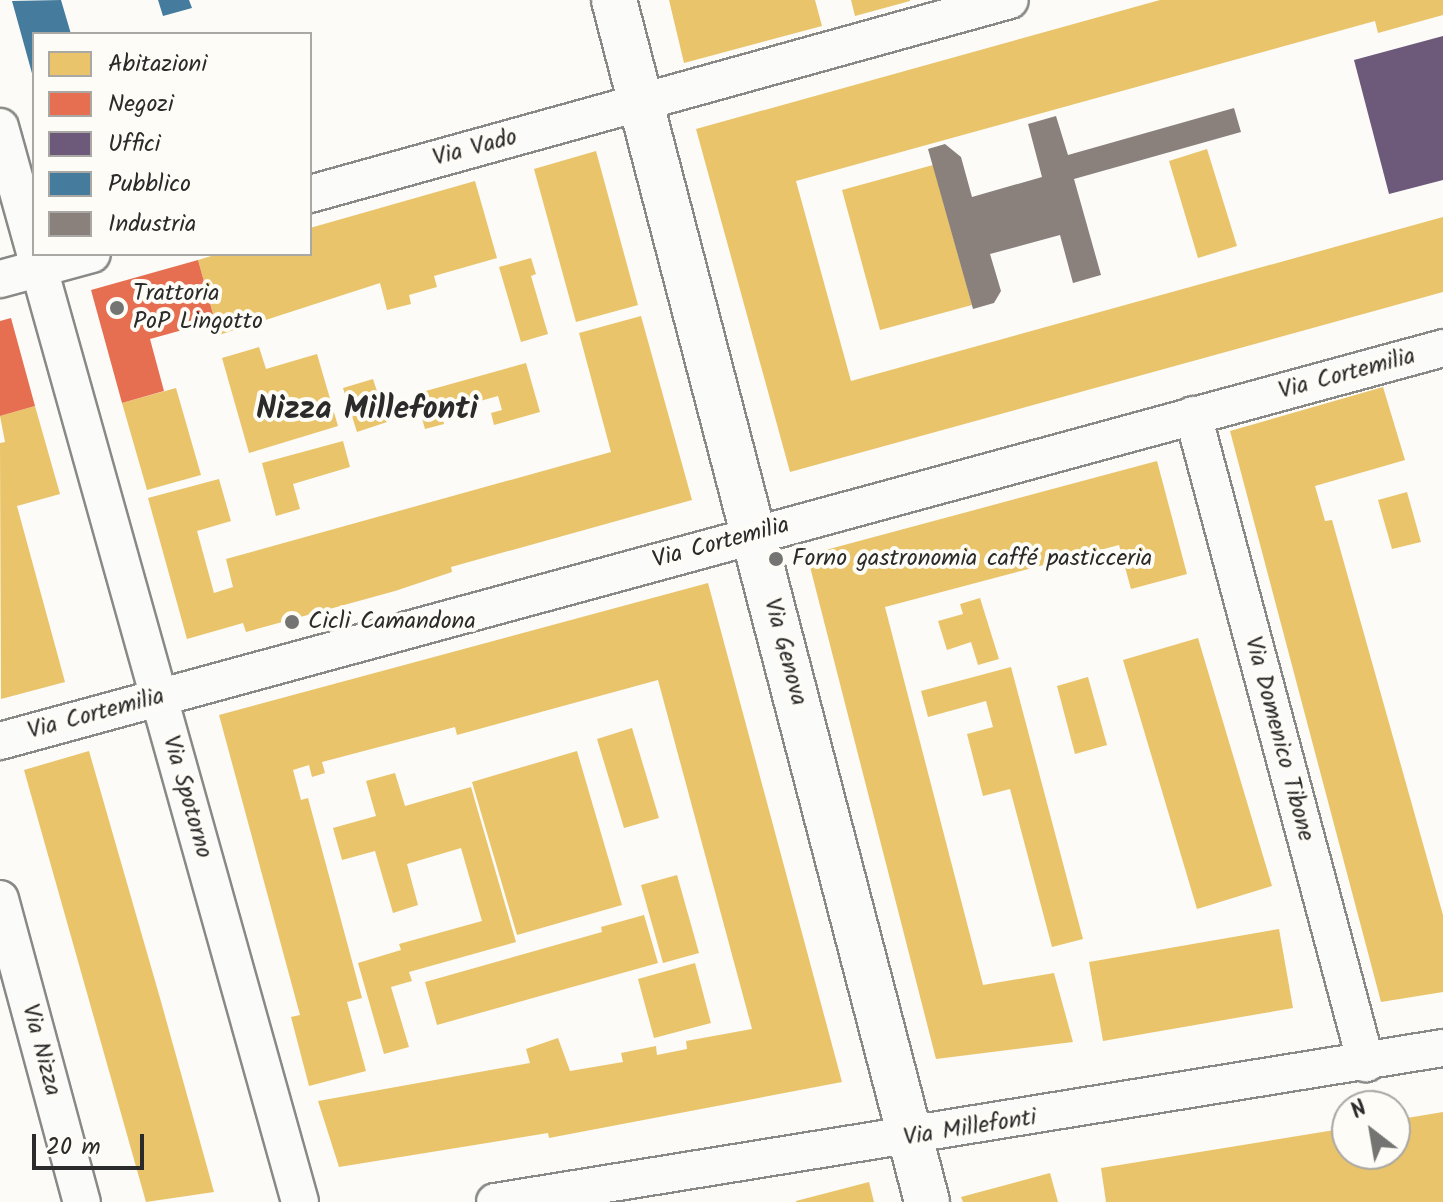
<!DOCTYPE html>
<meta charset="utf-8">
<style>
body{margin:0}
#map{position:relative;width:1443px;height:1202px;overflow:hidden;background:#fcfbf8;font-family:Kalam,sans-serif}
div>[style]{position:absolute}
.homes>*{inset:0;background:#e9c46a}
.shops>*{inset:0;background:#e76f51}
.offices>*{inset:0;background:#6d597a}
.public>*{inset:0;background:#457b9d}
.industry>*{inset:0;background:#8a817c}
.roads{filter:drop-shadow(2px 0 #898987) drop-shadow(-2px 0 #898987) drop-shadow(0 2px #898987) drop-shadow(0 -2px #898987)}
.minor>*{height:36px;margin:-18px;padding:0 18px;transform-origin:18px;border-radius:18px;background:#fbfbf9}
.tertiary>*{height:44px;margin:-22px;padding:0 22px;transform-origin:22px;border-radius:22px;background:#fbfbf9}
.dots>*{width:22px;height:22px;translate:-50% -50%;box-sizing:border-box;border:4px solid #fdfcf7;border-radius:50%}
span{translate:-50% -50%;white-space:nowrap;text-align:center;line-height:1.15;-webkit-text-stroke:8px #fdfcf7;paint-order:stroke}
.street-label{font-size:24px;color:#2b2b2b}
.poi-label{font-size:24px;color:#2b2b2b}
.left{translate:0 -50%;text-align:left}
.district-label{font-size:32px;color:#2b2b2b;font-weight:700}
.legend{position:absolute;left:32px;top:32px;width:280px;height:224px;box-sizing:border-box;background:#fdfcf7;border:2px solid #a9a8a5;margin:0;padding:10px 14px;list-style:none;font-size:24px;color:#2b2b2b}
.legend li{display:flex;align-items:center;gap:16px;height:40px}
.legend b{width:40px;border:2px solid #a9a8a5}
.north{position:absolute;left:1331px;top:1090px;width:80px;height:80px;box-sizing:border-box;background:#fdfcf7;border:2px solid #a9a8a5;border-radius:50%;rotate:329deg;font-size:22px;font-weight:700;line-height:32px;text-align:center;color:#2b2b2b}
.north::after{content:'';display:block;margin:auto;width:28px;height:36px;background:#747473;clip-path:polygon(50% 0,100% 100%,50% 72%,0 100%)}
.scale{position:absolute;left:32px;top:1134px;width:112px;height:36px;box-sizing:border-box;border:4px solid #2b2b2b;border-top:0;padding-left:10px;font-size:24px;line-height:28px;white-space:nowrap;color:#2b2b2b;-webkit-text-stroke:6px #fdfcf7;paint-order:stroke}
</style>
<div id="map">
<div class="homes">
<div style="clip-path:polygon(669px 0,815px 0,822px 26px,684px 63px)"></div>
<div style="clip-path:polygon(851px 0,910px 0,910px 1px,855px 16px)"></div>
<div style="clip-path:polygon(1160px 0,1443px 0,1443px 15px,1378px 33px,1375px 21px,796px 181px,851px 381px,1443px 217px,1443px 292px,790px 472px,696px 129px)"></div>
<div style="clip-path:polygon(1207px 149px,1237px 246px,1198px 258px,1169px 161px)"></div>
<div style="clip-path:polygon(596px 151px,638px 305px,576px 322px,534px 169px)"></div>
<div style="clip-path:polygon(933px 165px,972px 305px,880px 330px,842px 190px)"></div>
<div style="clip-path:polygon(475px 181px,497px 258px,434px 276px,437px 287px,409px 295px,411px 304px,387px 310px,380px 283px,219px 335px,198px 260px,218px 254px,310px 254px,310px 228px)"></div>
<div style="clip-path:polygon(531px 258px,536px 274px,531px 276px,548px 334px,521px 342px,499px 267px)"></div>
<div style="clip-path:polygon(641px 316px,692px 500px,451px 567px,452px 572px,395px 591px,246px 632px,243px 623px,187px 639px,148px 498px,219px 479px,231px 521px,197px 531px,214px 593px,233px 587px,226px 559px,611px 452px,579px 333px)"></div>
<div style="clip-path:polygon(259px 347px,266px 369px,317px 354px,338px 426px,249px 453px,222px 358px)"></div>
<div style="clip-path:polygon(526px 363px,540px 412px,494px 425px,491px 413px,502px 410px,498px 396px,441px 412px,444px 424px,425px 429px,415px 394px)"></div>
<div style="clip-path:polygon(373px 379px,387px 422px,357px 432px,343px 388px)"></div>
<div style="clip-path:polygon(1383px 387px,1405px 460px,1315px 486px,1325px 521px,1332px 520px,1443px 915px,1443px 992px,1381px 1002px,1230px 431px)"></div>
<div style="clip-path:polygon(176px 388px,201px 475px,147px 490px,122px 403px)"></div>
<div style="clip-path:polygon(35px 406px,60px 494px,17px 506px,65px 682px,1px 699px,0 443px,5px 442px,0 416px)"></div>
<div style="clip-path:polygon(343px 441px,350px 467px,293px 484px,300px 509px,276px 516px,262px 463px)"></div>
<div style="clip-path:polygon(1157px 461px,1187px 574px,1131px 589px,1119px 545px,885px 607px,983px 985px,1054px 973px,1073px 1042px,936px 1059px,807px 555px)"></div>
<div style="clip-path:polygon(1407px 492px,1421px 542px,1392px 549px,1378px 500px)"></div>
<div style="clip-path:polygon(708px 583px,842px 1082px,549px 1138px,548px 1133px,339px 1167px,318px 1101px,530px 1063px,526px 1049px,558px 1038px,570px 1071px,623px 1062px,621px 1053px,656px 1046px,657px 1055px,687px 1049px,686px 1041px,752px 1029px,658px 680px,457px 735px,455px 727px,322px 762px,325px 773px,312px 777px,309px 765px,293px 770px,301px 800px,308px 798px,362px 998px,347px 1002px,366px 1071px,309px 1086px,291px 1017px,300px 1015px,219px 715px)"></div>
<div style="clip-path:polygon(980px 598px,999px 659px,978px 665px,971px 642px,947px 650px,938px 621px,963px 614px,960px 604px)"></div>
<div style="clip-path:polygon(1198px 638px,1272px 886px,1197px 909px,1123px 660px)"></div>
<div style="clip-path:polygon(1011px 667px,1083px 939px,1052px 947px,1010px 789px,983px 796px,967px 734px,993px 727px,986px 701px,928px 717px,921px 691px)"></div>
<div style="clip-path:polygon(1088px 677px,1107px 745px,1075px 754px,1057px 686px)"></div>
<div style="clip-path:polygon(632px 728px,659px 818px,624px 828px,597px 739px)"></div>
<div style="clip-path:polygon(89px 751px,160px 998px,214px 1192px,146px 1202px,24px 770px)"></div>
<div style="clip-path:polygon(577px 751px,622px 905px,517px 935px,472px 782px)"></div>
<div style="clip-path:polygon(395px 773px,405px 806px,471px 787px,516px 942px,409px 972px,412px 981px,391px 987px,409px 1047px,384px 1054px,358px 963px,401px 950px,399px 944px,482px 921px,461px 848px,407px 864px,418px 905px,393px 913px,375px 851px,342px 860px,333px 828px,376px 816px,366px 781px)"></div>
<div style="clip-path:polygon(677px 875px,699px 953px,663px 963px,641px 885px)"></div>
<div style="clip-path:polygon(644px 915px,658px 963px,437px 1025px,425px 982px,602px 932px,601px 927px)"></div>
<div style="clip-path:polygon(1279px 929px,1293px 1008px,1103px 1041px,1089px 962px)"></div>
<div style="clip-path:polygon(695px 963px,711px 1023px,654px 1038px,638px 979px)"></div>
<div style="clip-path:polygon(1443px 1112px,1443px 1202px,1106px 1202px,1101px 1168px,1347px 1128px,1347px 1154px,1395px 1154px,1395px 1120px)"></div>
<div style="clip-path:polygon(1050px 1173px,1058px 1202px,963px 1202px,961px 1197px)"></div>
<div style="clip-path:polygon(869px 1182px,874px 1202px,796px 1202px,796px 1201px)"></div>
</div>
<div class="shops">
<div style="clip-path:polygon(198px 260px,215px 321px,150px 339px,164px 391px,122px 403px,91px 290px)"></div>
<div style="clip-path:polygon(11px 318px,35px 406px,0 416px,0 321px)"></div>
</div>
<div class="offices">
<div style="clip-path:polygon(1443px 36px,1443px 180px,1389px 194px,1354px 60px)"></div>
</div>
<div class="public">
<div style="clip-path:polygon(61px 0,71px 34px,34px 34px,33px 77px,12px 1px)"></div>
<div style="clip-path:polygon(158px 0,189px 0,192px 8px,163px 16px)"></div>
</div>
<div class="industry">
<div style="clip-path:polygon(1234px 108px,1241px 132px,1074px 179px,1101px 275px,1073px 283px,1060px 235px,990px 254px,1001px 291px,994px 303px,973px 309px,928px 149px,945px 144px,961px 157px,972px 197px,1042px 177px,1028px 124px,1056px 116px,1068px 155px)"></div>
</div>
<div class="roads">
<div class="minor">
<div style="left:0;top:127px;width:127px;rotate:74.4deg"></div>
<div style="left:310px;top:194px;width:726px;rotate:-15.49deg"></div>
<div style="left:35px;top:254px;width:984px;rotate:74.38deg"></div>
<div style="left:0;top:279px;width:95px;rotate:-15.2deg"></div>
<div style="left:1193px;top:415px;width:671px;rotate:75.05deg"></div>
<div style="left:0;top:741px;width:1496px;rotate:-15.23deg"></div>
<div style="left:0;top:899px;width:314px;rotate:74.9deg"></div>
<div style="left:495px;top:1202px;width:960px;rotate:-9.23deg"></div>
</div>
<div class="tertiary">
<div style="left:614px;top:0;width:1242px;rotate:75.4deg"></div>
</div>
</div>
<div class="dots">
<div style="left:117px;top:308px;background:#747473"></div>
<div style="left:776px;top:559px;background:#747473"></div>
<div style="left:292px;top:622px;background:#747473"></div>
</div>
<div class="street-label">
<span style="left:475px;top:148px;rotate:-15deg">Via Vado</span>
<span style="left:1347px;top:374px;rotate:-15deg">Via Cortemilia</span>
<span style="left:721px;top:543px;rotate:-15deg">Via Cortemilia</span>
<span style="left:785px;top:652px;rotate:75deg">Via Genova</span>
<span style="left:96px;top:714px;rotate:-15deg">Via Cortemilia</span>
<span style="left:1279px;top:739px;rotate:75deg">Via Domenico Tibone</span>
<span style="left:187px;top:797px;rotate:74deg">Via Spotorno</span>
<span style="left:41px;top:1050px;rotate:75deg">Via Nizza</span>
<span style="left:970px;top:1128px;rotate:-9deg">Via Millefonti</span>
</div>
<div class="poi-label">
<span class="left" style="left:133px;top:308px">Trattoria<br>PoP Lingotto</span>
<span class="left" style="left:792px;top:559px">Forno gastronomia caffé pasticceria</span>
<span class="left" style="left:308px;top:622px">Cicli Camandona</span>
</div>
<div class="district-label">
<span style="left:367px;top:410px">Nizza Millefonti</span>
</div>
<ul class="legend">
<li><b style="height:22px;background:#e9c46a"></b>Abitazioni</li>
<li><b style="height:22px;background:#e76f51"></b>Negozi</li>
<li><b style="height:22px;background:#6d597a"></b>Uffici</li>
<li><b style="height:22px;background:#457b9d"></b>Pubblico</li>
<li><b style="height:22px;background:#8a817c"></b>Industria</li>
</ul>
<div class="north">N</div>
<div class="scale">20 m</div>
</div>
